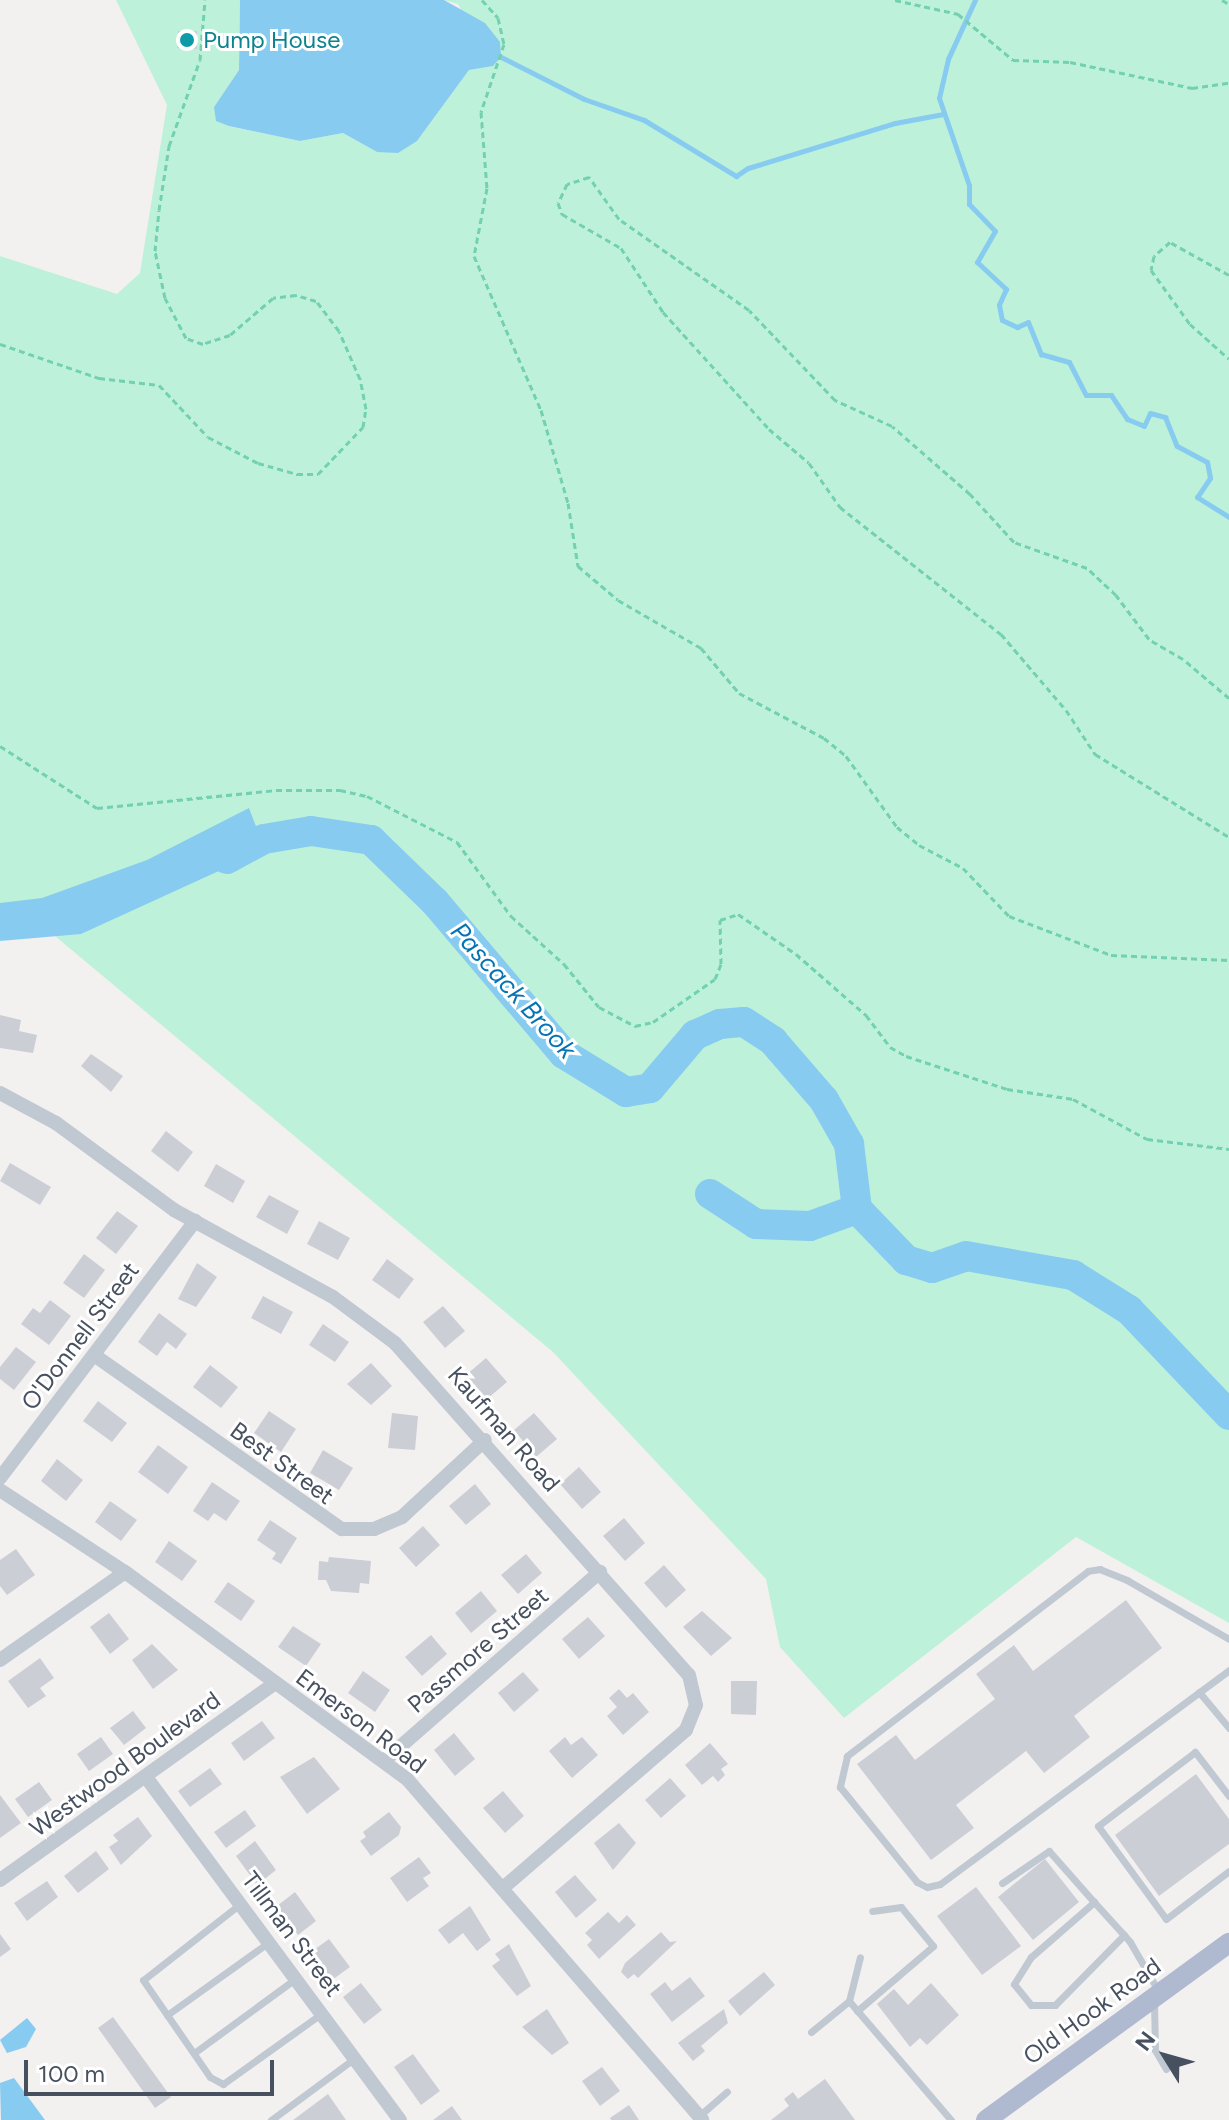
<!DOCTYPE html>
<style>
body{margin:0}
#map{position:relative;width:1229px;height:2120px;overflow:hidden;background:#f3f0f0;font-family:Figtree,sans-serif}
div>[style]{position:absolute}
.green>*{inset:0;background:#bdf1d9}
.water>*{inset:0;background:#88cbf0}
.stream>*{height:5px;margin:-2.5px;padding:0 2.5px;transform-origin:2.5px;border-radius:2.5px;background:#88cbf0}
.river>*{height:30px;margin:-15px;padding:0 15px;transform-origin:15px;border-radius:15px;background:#88cbf0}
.building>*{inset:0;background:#ccced6}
.path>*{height:3px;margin-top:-1.5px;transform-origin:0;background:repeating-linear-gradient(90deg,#73d1b1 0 6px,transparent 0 10px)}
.lane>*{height:7px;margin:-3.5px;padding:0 3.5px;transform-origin:3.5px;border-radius:3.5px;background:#c0c8d2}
.street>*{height:14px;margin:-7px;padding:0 7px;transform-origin:7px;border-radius:7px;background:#c0c8d2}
.primary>*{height:20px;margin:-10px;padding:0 10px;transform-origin:10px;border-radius:10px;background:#afbad0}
.dots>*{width:22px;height:22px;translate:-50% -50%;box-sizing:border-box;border:4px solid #fff;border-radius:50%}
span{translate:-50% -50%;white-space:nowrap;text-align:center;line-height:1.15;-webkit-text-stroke:6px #fff;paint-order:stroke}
.culture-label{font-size:24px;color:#0d838f}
.left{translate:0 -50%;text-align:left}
.street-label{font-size:24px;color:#47505f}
.water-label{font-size:26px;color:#0674b3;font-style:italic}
.north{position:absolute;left:1125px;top:2016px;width:80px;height:80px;-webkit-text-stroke:6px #fff;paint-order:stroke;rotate:307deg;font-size:22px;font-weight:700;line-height:32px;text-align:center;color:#47505f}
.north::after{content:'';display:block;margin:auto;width:28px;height:36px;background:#47505f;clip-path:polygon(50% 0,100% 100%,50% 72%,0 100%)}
.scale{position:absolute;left:24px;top:2060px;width:250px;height:36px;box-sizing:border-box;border:4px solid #47505f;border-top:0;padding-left:10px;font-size:24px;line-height:28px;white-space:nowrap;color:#47505f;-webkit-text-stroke:6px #fff;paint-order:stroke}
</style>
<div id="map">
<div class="green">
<div style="clip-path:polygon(116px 0,240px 0,239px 70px,214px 107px,229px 126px,300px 141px,343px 133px,377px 152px,417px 141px,469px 70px,492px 66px,458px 4px,444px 0,1229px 0,1229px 1623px,1076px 1537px,844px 1718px,780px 1647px,766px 1579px,553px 1352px,55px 936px,0 922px,0 256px,117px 294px,140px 273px,167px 105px)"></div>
</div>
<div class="water">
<div style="clip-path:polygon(240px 0,444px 0,485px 23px,500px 42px,501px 57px,493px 66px,469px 70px,417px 141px,398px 153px,377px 152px,343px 133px,300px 141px,229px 126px,216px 121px,214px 107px,239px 70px)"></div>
<div style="clip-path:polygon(249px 808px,265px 850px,81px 934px,0 941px,0 903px,42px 898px,147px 860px)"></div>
<div style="clip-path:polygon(27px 2018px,36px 2029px,26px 2047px,7px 2053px,0 2040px)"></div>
<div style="clip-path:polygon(14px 2078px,45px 2120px,1px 2120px,0 2083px)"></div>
</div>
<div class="stream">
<div style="left:975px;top:0;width:65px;rotate:114.6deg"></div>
<div style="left:948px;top:59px;width:40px;rotate:103deg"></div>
<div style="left:939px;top:98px;width:92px;rotate:71deg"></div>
<div style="left:969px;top:185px;width:19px;rotate:90deg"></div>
<div style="left:969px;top:204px;width:37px;rotate:46deg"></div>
<div style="left:995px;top:231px;width:36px;rotate:120deg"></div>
<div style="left:977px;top:262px;width:40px;rotate:43deg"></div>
<div style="left:1006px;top:289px;width:17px;rotate:114deg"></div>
<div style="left:999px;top:305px;width:15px;rotate:79deg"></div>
<div style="left:1002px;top:320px;width:17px;rotate:25deg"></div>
<div style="left:1017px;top:327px;width:12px;rotate:-24deg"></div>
<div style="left:1028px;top:322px;width:35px;rotate:68deg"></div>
<div style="left:1041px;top:354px;width:29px;rotate:16deg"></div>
<div style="left:1069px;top:362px;width:37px;rotate:63deg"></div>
<div style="left:1086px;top:395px;width:25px"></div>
<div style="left:1111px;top:395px;width:29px;rotate:56deg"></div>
<div style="left:1127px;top:419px;width:18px;rotate:22deg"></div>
<div style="left:1144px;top:426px;width:14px;rotate:-65deg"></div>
<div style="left:1150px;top:413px;width:16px;rotate:15deg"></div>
<div style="left:1165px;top:417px;width:31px;rotate:68deg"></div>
<div style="left:1177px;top:446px;width:34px;rotate:28deg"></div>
<div style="left:1207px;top:462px;width:16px;rotate:79deg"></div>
<div style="left:1210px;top:478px;width:23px;rotate:124deg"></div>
<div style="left:1197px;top:497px;width:38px;rotate:32deg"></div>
<div style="left:501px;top:57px;width:93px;rotate:26.8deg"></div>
<div style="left:584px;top:99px;width:64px;rotate:19.3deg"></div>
<div style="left:644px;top:120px;width:108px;rotate:31.3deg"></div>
<div style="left:736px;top:176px;width:14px;rotate:-34deg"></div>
<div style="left:748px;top:168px;width:154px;rotate:-17deg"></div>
<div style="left:895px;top:123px;width:49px;rotate:-10.6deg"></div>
</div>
<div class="river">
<div style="left:227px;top:859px;width:42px;rotate:-28.4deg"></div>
<div style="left:264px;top:839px;width:48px;rotate:-9.7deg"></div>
<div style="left:311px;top:831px;width:61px;rotate:8.5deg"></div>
<div style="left:371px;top:840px;width:89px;rotate:44.1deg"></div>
<div style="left:435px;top:902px;width:199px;rotate:49.7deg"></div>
<div style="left:564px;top:1054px;width:73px;rotate:31.5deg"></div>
<div style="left:626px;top:1092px;width:24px;rotate:-9deg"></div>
<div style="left:650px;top:1088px;width:70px;rotate:-49.7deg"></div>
<div style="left:695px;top:1035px;width:27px;rotate:-24deg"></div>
<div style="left:720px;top:1024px;width:24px;rotate:-5deg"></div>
<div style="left:744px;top:1022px;width:35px;rotate:33deg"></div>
<div style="left:773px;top:1041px;width:78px;rotate:49.2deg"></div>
<div style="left:824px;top:1100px;width:51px;rotate:60.4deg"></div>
<div style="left:849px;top:1144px;width:65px;rotate:83deg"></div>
<div style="left:857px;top:1209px;width:71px;rotate:46.1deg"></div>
<div style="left:906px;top:1260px;width:27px;rotate:17deg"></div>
<div style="left:932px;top:1268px;width:36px;rotate:-19deg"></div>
<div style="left:966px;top:1256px;width:109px;rotate:10.1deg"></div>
<div style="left:1073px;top:1275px;width:66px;rotate:32deg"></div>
<div style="left:1129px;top:1310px;width:145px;rotate:46.4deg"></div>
<div style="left:710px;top:1194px;width:55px;rotate:33.1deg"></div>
<div style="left:756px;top:1224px;width:54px;rotate:2.1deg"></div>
<div style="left:810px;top:1226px;width:50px;rotate:-19.9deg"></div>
</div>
<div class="building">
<div style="clip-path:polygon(178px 31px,197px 31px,197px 49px,177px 48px)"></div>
<div style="clip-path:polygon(0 1015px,21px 1020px,19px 1031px,37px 1035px,33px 1053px,0 1048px)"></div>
<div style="clip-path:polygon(91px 1054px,123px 1076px,111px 1092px,81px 1066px)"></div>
<div style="clip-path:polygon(166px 1131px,193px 1152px,178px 1172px,151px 1151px)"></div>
<div style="clip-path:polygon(10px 1163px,51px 1187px,40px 1205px,0 1181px)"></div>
<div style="clip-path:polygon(216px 1164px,245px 1181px,233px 1203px,204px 1186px)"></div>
<div style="clip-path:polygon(269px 1195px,299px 1211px,287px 1234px,256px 1217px)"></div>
<div style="clip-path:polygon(117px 1211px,138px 1226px,116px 1254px,96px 1238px)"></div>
<div style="clip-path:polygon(319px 1221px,350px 1238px,338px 1260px,307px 1244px)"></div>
<div style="clip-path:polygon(84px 1254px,105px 1270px,84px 1298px,63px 1283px)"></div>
<div style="clip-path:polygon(387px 1259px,414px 1279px,399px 1299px,372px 1280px)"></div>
<div style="clip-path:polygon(197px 1263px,217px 1277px,196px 1307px,178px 1299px)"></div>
<div style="clip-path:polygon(263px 1296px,293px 1312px,281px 1334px,251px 1318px)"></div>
<div style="clip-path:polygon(50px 1300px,71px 1316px,49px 1345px,21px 1324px,33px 1308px,40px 1313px)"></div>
<div style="clip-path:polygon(443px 1306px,465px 1331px,445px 1348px,423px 1322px)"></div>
<div style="clip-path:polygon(159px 1313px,187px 1334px,176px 1349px,167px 1342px,157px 1356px,138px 1342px)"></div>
<div style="clip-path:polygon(323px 1324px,349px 1342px,335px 1362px,309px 1345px)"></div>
<div style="clip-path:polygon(16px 1347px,36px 1362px,14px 1390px,0 1379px,0 1367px)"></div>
<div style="clip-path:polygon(486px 1358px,507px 1382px,487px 1399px,466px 1375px)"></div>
<div style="clip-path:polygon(371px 1363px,392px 1386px,371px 1405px,347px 1384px)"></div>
<div style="clip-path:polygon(210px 1365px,238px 1387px,221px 1408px,193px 1387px)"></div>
<div style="clip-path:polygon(98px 1401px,127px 1423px,112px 1442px,83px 1421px)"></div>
<div style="clip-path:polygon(269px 1411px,296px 1429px,281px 1452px,254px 1433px)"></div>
<div style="clip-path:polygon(392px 1413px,418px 1416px,415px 1450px,388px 1448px)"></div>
<div style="clip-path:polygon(534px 1413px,557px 1439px,536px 1457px,514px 1430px)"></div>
<div style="clip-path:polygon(158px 1445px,188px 1467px,168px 1494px,138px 1472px)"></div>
<div style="clip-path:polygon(323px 1450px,353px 1468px,339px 1490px,310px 1473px)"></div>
<div style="clip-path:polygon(57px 1459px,83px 1480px,66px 1501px,41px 1481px)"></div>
<div style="clip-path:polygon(579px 1467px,601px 1492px,582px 1509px,560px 1484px)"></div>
<div style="clip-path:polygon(212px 1482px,240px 1501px,226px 1521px,214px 1513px,208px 1521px,193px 1511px)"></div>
<div style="clip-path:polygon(475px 1484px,491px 1504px,466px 1525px,449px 1506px)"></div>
<div style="clip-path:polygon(110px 1501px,137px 1520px,121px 1541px,95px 1522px)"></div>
<div style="clip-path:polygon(624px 1518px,645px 1543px,625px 1561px,603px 1536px)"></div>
<div style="clip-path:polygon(270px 1520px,297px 1538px,281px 1564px,272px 1559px,276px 1553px,257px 1540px)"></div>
<div style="clip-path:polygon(423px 1526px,440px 1545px,416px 1567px,399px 1548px)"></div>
<div style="clip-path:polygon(169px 1541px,197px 1561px,182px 1581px,155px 1562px)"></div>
<div style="clip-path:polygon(16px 1549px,35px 1575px,7px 1595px,0 1586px,0 1560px)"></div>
<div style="clip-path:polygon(526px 1554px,542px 1573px,518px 1594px,501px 1575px)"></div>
<div style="clip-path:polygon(329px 1557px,371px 1561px,369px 1584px,360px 1583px,359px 1593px,331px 1591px,326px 1580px,318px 1580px,319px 1561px,328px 1562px)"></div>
<div style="clip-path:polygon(664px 1565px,686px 1590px,666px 1608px,644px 1583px)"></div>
<div style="clip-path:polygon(228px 1582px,255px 1601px,241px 1621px,214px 1602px)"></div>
<div style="clip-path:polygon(481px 1591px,497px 1611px,471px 1633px,455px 1613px)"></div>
<div style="clip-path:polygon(1126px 1600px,1162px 1648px,1074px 1716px,1090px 1737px,1044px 1773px,1026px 1751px,956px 1805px,974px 1828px,931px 1860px,857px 1764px,896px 1735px,915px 1760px,995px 1699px,976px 1674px,1014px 1645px,1033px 1671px)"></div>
<div style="clip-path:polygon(702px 1611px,732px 1638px,711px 1656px,683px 1627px)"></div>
<div style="clip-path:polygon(109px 1613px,129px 1639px,110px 1654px,90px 1627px)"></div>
<div style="clip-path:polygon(588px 1617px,605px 1636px,579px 1659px,562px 1639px)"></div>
<div style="clip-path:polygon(293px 1626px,321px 1644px,306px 1666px,278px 1647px)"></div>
<div style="clip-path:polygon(431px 1635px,447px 1654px,422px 1676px,405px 1657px)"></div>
<div style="clip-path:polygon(152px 1644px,178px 1670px,153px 1689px,132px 1660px)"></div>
<div style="clip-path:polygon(40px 1658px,54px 1678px,40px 1688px,46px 1696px,28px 1708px,8px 1681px)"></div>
<div style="clip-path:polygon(363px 1671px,390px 1690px,375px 1712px,348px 1693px)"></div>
<div style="clip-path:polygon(523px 1672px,539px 1690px,514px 1712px,498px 1693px)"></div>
<div style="clip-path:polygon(731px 1681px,757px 1681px,756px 1715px,731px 1714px)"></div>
<div style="clip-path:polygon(619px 1689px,627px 1698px,633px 1693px,649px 1712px,623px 1735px,607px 1716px,617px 1707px,609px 1698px)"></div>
<div style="clip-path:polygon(133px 1711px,146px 1728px,124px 1745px,110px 1728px)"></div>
<div style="clip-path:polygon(262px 1721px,275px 1738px,244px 1761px,231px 1743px)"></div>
<div style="clip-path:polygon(454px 1733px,475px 1759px,455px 1776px,434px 1750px)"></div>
<div style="clip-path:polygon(101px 1737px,113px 1754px,89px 1771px,77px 1754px)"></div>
<div style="clip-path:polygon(565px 1737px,571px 1745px,582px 1737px,598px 1755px,572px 1778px,549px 1751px)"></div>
<div style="clip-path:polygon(710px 1743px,728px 1764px,721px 1769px,725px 1775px,718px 1782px,713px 1776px,702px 1785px,685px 1765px)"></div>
<div style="clip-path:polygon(314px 1757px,340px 1789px,307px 1814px,280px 1777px)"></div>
<div style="clip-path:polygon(210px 1768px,222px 1784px,190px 1807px,178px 1791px)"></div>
<div style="clip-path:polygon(1196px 1774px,1229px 1819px,1229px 1844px,1159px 1896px,1115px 1835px)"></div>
<div style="clip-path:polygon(670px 1778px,686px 1796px,661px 1818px,645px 1800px)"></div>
<div style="clip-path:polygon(39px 1782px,52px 1800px,28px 1817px,15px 1799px)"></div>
<div style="clip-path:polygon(503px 1791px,524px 1816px,505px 1833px,483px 1808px)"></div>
<div style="clip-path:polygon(0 1795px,21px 1823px,0 1838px)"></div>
<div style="clip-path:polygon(245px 1810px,256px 1826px,226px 1848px,214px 1832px)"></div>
<div style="clip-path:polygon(389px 1812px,401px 1827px,399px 1835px,371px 1856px,360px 1841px,366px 1837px,363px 1832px)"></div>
<div style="clip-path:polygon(138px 1817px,152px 1836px,121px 1865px,109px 1847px,118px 1841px,113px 1835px)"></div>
<div style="clip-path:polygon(619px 1823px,636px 1843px,613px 1870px,594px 1843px)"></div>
<div style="clip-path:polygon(255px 1841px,276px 1870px,257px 1885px,236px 1856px)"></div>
<div style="clip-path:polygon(96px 1851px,109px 1869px,78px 1893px,64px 1876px)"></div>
<div style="clip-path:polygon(419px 1857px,431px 1873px,423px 1878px,429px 1886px,407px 1902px,390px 1878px)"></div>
<div style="clip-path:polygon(1045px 1859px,1079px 1902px,1033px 1940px,998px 1897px)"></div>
<div style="clip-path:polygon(575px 1875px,597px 1900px,576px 1918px,555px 1892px)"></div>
<div style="clip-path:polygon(47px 1881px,58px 1897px,27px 1921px,14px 1903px)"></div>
<div style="clip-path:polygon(976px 1887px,1021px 1946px,982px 1975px,937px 1916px)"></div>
<div style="clip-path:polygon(295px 1892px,316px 1921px,298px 1935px,277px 1906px)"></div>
<div style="clip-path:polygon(470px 1906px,491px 1940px,477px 1951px,463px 1933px,449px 1944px,438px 1930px)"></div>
<div style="clip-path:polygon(608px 1912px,619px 1923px,627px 1915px,636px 1925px,599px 1959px,587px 1945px,592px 1940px,585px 1933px)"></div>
<div style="clip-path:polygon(661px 1932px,670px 1942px,677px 1941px,638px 1978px,634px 1974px,628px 1979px,621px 1972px,625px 1963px)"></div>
<div style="clip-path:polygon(0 1934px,11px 1949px,0 1957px)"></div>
<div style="clip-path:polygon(329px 1939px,350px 1967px,332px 1980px,311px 1952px)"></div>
<div style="clip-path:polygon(509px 1944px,531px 1986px,517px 1996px,492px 1966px,500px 1960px,495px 1954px)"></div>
<div style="clip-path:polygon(764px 1972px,775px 1985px,740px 2016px,728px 2001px)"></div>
<div style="clip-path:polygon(690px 1977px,705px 1996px,672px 2022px,650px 1994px,665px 1982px,672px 1991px)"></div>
<div style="clip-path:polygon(361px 1983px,382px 2010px,364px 2024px,343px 1997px)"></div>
<div style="clip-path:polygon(931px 1983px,959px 2015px,927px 2045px,920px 2038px,910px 2047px,877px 2004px,894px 1989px,908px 2005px)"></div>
<div style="clip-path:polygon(547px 2009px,569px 2043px,552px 2055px,522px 2027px)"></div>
<div style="clip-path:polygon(724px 2009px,728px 2023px,701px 2046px,705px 2051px,693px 2061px,678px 2043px)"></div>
<div style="clip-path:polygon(113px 2017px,171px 2097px,155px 2108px,98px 2028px)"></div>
<div style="clip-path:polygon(413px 2054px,440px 2091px,421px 2105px,394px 2067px)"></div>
<div style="clip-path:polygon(602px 2067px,620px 2091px,600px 2106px,582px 2081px)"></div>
<div style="clip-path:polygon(825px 2079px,855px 2120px,771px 2120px,789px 2106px,784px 2099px,793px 2092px,798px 2099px)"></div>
<div style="clip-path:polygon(328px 2094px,346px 2120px,293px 2120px)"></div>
<div style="clip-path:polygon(629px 2105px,639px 2120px,611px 2120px,610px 2118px)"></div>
<div style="clip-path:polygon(452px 2106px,462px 2120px,433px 2120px)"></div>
</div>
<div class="path">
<div style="left:482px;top:0;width:24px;rotate:48deg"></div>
<div style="left:498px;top:18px;width:27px;rotate:77deg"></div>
<div style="left:504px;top:44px;width:72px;rotate:108.7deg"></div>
<div style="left:481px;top:112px;width:76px;rotate:85.5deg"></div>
<div style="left:487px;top:188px;width:69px;rotate:100.8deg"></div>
<div style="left:474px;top:256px;width:168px;rotate:66.5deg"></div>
<div style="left:541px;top:410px;width:97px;rotate:73.8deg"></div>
<div style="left:568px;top:503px;width:64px;rotate:81deg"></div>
<div style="left:578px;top:566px;width:52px;rotate:40.4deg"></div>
<div style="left:618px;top:600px;width:96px;rotate:30deg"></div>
<div style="left:701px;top:648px;width:59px;rotate:49.8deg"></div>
<div style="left:739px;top:693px;width:96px;rotate:27.9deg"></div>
<div style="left:824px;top:738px;width:28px;rotate:39deg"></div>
<div style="left:846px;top:756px;width:87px;rotate:54.3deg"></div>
<div style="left:897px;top:827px;width:28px;rotate:39deg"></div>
<div style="left:919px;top:845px;width:50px;rotate:27.6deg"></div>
<div style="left:963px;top:868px;width:66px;rotate:46.2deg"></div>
<div style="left:1009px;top:916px;width:109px;rotate:20.9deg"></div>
<div style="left:1111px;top:955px;width:118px;rotate:2.4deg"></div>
<div style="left:895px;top:0;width:65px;rotate:12.5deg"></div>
<div style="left:958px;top:14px;width:72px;rotate:39.9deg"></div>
<div style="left:1013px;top:60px;width:57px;rotate:2deg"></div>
<div style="left:1070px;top:62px;width:125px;rotate:12deg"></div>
<div style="left:1192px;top:88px;width:37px;rotate:-8deg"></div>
<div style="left:1222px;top:0;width:8px;rotate:30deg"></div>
<div style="left:1229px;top:275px;width:68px;rotate:-150.8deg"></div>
<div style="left:1170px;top:242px;width:21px;rotate:139deg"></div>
<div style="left:1154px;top:256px;width:14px;rotate:102deg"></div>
<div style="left:1151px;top:270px;width:67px;rotate:54.2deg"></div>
<div style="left:1190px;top:324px;width:52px;rotate:41.9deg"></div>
<div style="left:0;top:344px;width:105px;rotate:19deg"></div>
<div style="left:99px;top:378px;width:60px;rotate:6.7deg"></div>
<div style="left:159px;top:385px;width:71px;rotate:46.7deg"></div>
<div style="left:208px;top:437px;width:56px;rotate:27.5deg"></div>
<div style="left:258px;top:463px;width:41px;rotate:15.8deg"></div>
<div style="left:297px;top:474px;width:21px"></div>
<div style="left:318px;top:474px;width:65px;rotate:-46.2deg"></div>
<div style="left:363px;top:427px;width:18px;rotate:-81deg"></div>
<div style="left:366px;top:409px;width:31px;rotate:-101deg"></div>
<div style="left:360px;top:379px;width:52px;rotate:-113.6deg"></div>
<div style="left:339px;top:331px;width:38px;rotate:-127deg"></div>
<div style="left:316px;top:301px;width:21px;rotate:-163deg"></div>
<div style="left:296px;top:295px;width:23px;rotate:173deg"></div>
<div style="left:273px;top:298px;width:57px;rotate:139.3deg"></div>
<div style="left:230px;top:335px;width:28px;rotate:162deg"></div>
<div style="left:203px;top:344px;width:18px;rotate:-161deg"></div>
<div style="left:186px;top:338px;width:45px;rotate:-117.7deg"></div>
<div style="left:165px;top:298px;width:48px;rotate:-102deg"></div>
<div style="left:155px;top:251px;width:41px;rotate:-84.4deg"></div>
<div style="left:159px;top:210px;width:65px;rotate:-81.1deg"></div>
<div style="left:169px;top:146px;width:91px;rotate:-70.2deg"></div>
<div style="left:200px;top:60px;width:60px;rotate:-85.2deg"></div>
<div style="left:1229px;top:698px;width:60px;rotate:-139.7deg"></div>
<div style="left:1183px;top:659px;width:39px;rotate:-150deg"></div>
<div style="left:1149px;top:639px;width:55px;rotate:-126.9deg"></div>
<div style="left:1116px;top:595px;width:40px;rotate:-137deg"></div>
<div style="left:1087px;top:568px;width:77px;rotate:-160.4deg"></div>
<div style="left:1014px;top:542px;width:65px;rotate:-132.5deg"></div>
<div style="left:970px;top:494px;width:103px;rotate:-138.9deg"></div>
<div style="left:892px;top:426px;width:63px;rotate:-155.5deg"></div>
<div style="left:835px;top:400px;width:124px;rotate:-133.7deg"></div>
<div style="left:749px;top:310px;width:159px;rotate:-145deg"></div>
<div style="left:619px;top:219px;width:52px;rotate:-125.5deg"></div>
<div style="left:589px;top:177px;width:23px;rotate:162deg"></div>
<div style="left:567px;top:184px;width:21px;rotate:115deg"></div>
<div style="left:558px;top:203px;width:12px;rotate:70deg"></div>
<div style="left:562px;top:214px;width:68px;rotate:30deg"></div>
<div style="left:621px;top:248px;width:77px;rotate:56.7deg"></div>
<div style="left:663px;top:312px;width:158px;rotate:47.8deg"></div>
<div style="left:769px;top:429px;width:52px;rotate:40.4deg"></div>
<div style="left:809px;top:463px;width:54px;rotate:54.8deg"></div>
<div style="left:840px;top:507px;width:205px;rotate:38.3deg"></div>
<div style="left:1001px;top:634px;width:100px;rotate:49.5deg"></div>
<div style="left:1066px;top:710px;width:53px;rotate:56.6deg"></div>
<div style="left:1095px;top:754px;width:158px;rotate:31.8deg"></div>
<div style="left:0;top:746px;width:115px;rotate:32.6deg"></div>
<div style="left:97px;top:808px;width:180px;rotate:-5.7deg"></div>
<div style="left:276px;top:790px;width:64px"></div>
<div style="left:340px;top:790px;width:28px;rotate:13deg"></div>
<div style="left:367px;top:796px;width:101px;rotate:27.1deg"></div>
<div style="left:457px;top:842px;width:92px;rotate:53.9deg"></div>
<div style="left:511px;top:916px;width:72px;rotate:42.2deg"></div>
<div style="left:564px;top:964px;width:55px;rotate:50.9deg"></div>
<div style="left:599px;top:1007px;width:41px;rotate:27.8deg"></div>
<div style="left:635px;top:1026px;width:18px;rotate:-13deg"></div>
<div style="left:653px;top:1022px;width:75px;rotate:-34.7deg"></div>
<div style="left:715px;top:979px;width:16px;rotate:-68deg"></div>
<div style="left:721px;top:964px;width:44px;rotate:-91.3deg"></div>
<div style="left:720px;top:920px;width:19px;rotate:-18deg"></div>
<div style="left:738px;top:914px;width:70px;rotate:34.6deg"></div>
<div style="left:796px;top:954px;width:93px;rotate:41.1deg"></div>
<div style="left:866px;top:1015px;width:40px;rotate:53deg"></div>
<div style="left:890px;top:1047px;width:18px;rotate:29deg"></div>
<div style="left:906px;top:1056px;width:106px;rotate:18.1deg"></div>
<div style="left:1007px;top:1089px;width:67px;rotate:8.6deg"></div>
<div style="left:1073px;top:1099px;width:84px;rotate:28.4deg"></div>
<div style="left:1147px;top:1139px;width:83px;rotate:7deg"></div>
</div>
<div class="lane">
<div style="left:1229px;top:1639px;width:118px;rotate:-150deg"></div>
<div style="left:1127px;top:1580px;width:29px;rotate:-158deg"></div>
<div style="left:1100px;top:1569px;width:12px;rotate:171deg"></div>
<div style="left:1088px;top:1571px;width:304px;rotate:142.5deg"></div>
<div style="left:847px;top:1756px;width:32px;rotate:103deg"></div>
<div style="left:840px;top:1787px;width:122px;rotate:51deg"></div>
<div style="left:917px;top:1882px;width:11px;rotate:27deg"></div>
<div style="left:927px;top:1887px;width:13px;rotate:-13deg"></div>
<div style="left:940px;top:1884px;width:360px;rotate:-36.5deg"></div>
<div style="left:1199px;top:1692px;width:47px;rotate:50.2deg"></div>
<div style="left:1229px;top:1796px;width:56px;rotate:-127.7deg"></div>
<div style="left:1195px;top:1752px;width:122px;rotate:142.7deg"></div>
<div style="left:1098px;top:1826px;width:115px;rotate:53.8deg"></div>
<div style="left:1166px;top:1919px;width:79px;rotate:-37.3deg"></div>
<div style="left:1002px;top:1883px;width:57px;rotate:-34.2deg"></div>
<div style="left:1049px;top:1851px;width:68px;rotate:48.6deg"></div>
<div style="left:240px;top:1904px;width:123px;rotate:141.9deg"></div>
<div style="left:143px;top:1980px;width:118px;rotate:55.4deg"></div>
<div style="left:210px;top:2077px;width:15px;rotate:28deg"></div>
<div style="left:223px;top:2084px;width:122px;rotate:-35.6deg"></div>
<div style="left:1124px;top:1935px;width:98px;rotate:134.6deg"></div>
<div style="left:1055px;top:2005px;width:24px;rotate:180deg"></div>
<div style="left:1031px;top:2005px;width:27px;rotate:-129deg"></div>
<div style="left:1014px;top:1984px;width:32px;rotate:-58deg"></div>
<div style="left:1031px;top:1957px;width:84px;rotate:-41.1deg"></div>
<div style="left:1094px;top:1902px;width:45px;rotate:47.7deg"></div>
<div style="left:1124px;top:1935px;width:9px;rotate:49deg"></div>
<div style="left:1130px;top:1942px;width:58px;rotate:59.9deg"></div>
<div style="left:849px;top:2001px;width:45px;rotate:-76deg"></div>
<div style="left:1154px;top:2002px;width:48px;rotate:88.8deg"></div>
<div style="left:1155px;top:2050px;width:22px;rotate:60deg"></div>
<div style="left:857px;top:2011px;width:100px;rotate:-40.5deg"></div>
<div style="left:933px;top:1946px;width:50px;rotate:-129.4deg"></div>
<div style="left:901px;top:1907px;width:29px;rotate:172deg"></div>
<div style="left:167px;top:2015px;width:125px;rotate:-35.6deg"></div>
<div style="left:811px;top:2032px;width:49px;rotate:-39.2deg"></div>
<div style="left:849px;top:2001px;width:157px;rotate:49.4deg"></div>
<div style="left:194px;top:2053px;width:125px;rotate:-36.2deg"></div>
<div style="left:699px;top:2116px;width:37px;rotate:-41deg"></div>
<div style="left:271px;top:2120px;width:106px;rotate:-36.5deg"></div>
</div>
<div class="street">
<div style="left:0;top:1093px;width:64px;rotate:28.2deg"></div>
<div style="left:56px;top:1123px;width:147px;rotate:36.4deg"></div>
<div style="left:174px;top:1210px;width:181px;rotate:28.7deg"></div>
<div style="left:333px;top:1297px;width:77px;rotate:36.6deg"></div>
<div style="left:395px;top:1343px;width:443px;rotate:48.5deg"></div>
<div style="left:689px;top:1675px;width:31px;rotate:77deg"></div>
<div style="left:696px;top:1705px;width:27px;rotate:112deg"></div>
<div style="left:686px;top:1730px;width:240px;rotate:139.2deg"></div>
<div style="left:94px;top:1355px;width:303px;rotate:35.1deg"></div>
<div style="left:342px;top:1529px;width:32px"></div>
<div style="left:374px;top:1529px;width:30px;rotate:-23deg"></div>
<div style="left:402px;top:1517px;width:113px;rotate:-42.9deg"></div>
<div style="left:0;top:1478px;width:323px;rotate:-52.8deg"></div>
<div style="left:0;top:1490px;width:149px;rotate:33.3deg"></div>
<div style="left:125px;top:1572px;width:350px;rotate:36.3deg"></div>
<div style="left:407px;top:1779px;width:451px;rotate:49.1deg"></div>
<div style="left:0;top:1660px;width:153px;rotate:-35.1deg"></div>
<div style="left:385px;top:1760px;width:286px;rotate:-41.2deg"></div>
<div style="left:146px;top:1777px;width:427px;rotate:53.5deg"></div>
<div style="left:0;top:1880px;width:338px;rotate:-35.6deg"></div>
</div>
<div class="primary">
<div style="left:986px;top:2120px;width:301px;rotate:-36.1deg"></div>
</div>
<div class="dots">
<div style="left:187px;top:40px;background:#0f9aa8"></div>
</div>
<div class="culture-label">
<span class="left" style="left:203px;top:40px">Pump House</span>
</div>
<div class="street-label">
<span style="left:80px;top:1336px;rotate:-53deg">O'Donnell Street</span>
<span style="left:504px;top:1429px;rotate:49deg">Kaufman Road</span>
<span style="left:282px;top:1463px;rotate:36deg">Best Street</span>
<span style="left:478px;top:1650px;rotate:-41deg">Passmore Street</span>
<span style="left:361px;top:1721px;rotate:37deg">Emerson Road</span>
<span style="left:125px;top:1764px;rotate:-36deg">Westwood Boulevard</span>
<span style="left:292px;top:1934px;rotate:53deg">Tillman Street</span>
<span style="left:1092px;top:2011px;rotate:-36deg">Old Hook Road</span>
</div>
<div class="water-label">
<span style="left:513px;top:991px;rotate:48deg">Pascack Brook</span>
</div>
<div class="north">N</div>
<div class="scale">100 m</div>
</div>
